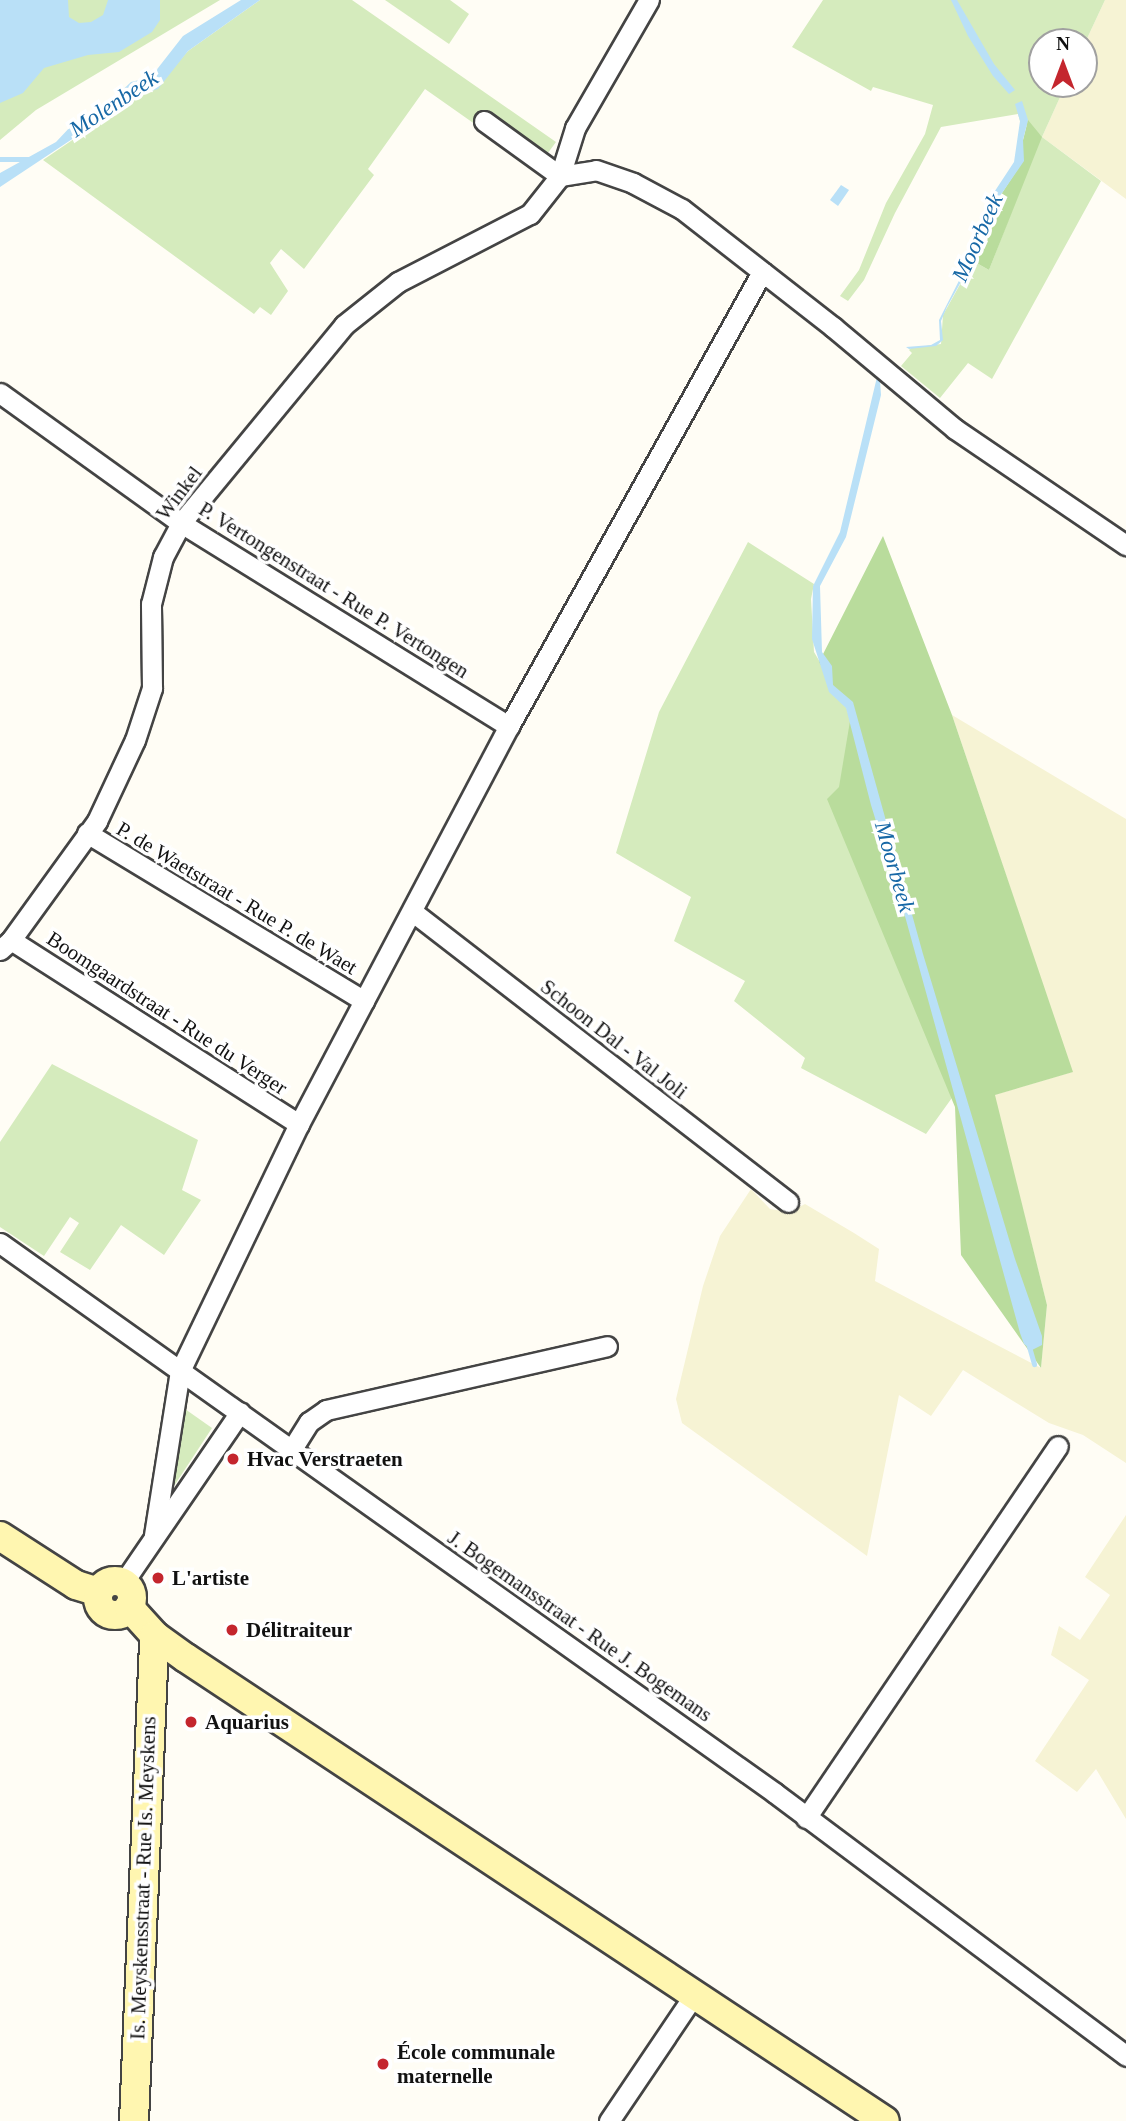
<!DOCTYPE html>
<meta charset="utf-8">
<style>
body{margin:0}
#map{position:relative;width:1126px;height:2121px;overflow:hidden;background:#fffdf5;font-family:Georgia,serif}
div>[style]{position:absolute}
.farmland>*{inset:0;background:#f6f3d4}
.green>*{inset:0;background:#d5ebbd}
.forest>*{inset:0;background:#b9dc9c}
.water>*{inset:0;background:#b9e0f7}
.stream>*{height:5px;margin:-2.5px;padding:0 2.5px;transform-origin:2.5px;border-radius:2.5px;background:#b9e0f7}
.roads{filter:drop-shadow(2px 0 #444) drop-shadow(-2px 0 #444) drop-shadow(0 2px #444) drop-shadow(0 -2px #444)}
.street>*{height:19px;margin:-9.5px;padding:0 9.5px;transform-origin:9.5px;border-radius:9.5px;background:#fff}
.secondary>*{height:28px;margin:-14px;padding:0 14px;transform-origin:14px;border-radius:14px;background:#fff6b0}
.secondary>.ring{margin:-14px;padding:0;box-sizing:content-box;background:none;border:28px solid #fff6b0;border-radius:50%}
.dots>*{width:19px;height:19px;translate:-50% -50%;box-sizing:border-box;border:4px solid #fff;border-radius:50%}
span{translate:-50% -50%;white-space:nowrap;text-align:center;line-height:1.15;-webkit-text-stroke:7px #fff;paint-order:stroke}
.street-label{font-size:21px;color:#111}
.poi-label{font-size:21px;color:#111;font-weight:700}
.left{translate:0 -50%;text-align:left}
.water-label{font-size:23px;color:#1768a6;font-style:italic}
.north{position:absolute;left:1028px;top:28px;width:70px;height:70px;box-sizing:border-box;background:#fff;border:2px solid #a0a0a0;border-radius:50%;rotate:0deg;font-size:19px;font-weight:700;line-height:28px;text-align:center;color:#111}
.north::after{content:'';display:block;margin:auto;width:24px;height:32px;background:#c4262e;clip-path:polygon(50% 0,100% 100%,50% 72%,0 100%)}
</style>
<div id="map">
<div class="farmland">
<div style="clip-path:polygon(1105px 0,1126px 0,1126px 199px,1042px 137px,1066px 84px,1084px 84px,1084px 45px)"></div>
<div style="clip-path:polygon(952px 715px,1126px 819px,1126px 1463px,1083px 1435px,1049px 1423px,963px 1370px,931px 1416px,899px 1395px,867px 1556px,682px 1423px,676px 1399px,703px 1286px,720px 1236px,751px 1189px,770px 1209px,789px 1212px,805px 1204px,854px 1233px,879px 1249px,875px 1281px,1041px 1368px,1047px 1305px,994px 1095px,1072px 1072px)"></div>
<div style="clip-path:polygon(1126px 1515px,1126px 1819px,1096px 1769px,1077px 1792px,1035px 1761px,1089px 1680px,1051px 1655px,1059px 1626px,1080px 1640px,1110px 1595px,1085px 1577px)"></div>
</div>
<div class="green">
<div style="clip-path:polygon(0 0,220px 0,36px 110px,0 140px)"></div>
<div style="clip-path:polygon(260px 0,352px 0,556px 142px,545px 157px,479px 127px,425px 89px,368px 169px,374px 175px,304px 269px,281px 249px,270px 263px,288px 291px,271px 315px,260px 307px,254px 314px,43px 160px,115px 111px,130px 97px,152px 92px,188px 51px)"></div>
<div style="clip-path:polygon(385px 0,450px 0,469px 14px,449px 44px)"></div>
<div style="clip-path:polygon(823px 0,1105px 0,1084px 45px,1084px 42px,1042px 42px,1042px 84px,1066px 84px,1042px 137px,1101px 181px,992px 379px,968px 363px,940px 398px,901px 366px,912px 353px,909px 350px,911px 348px,941px 344px,943px 315px,973px 261px,989px 270px,1041px 136px,1020px 121px,1018px 114px,941px 127px,895px 213px,864px 280px,848px 301px,840px 296px,859px 270px,886px 203px,925px 134px,933px 105px,873px 87px,871px 91px,792px 47px)"></div>
<div style="clip-path:polygon(748px 542px,814px 584px,811px 599px,814px 652px,846px 706px,954px 1095px,926px 1134px,801px 1068px,805px 1058px,734px 1001px,745px 981px,674px 941px,691px 897px,616px 853px,659px 712px)"></div>
<div style="clip-path:polygon(52px 1064px,198px 1140px,182px 1190px,201px 1200px,164px 1255px,121px 1225px,90px 1270px,60px 1252px,79px 1223px,70px 1217px,44px 1256px,0 1227px,0 1142px)"></div>
<div style="clip-path:polygon(185px 1409px,212px 1428px,174px 1486px,171px 1485px,180px 1411px)"></div>
</div>
<div class="forest">
<div style="clip-path:polygon(1028px 120px,1042px 137px,989px 270px,973px 261px,1000px 196px,1023px 161px,1023px 140px)"></div>
<div style="clip-path:polygon(883px 536px,952px 715px,1073px 1072px,995px 1095px,1047px 1305px,1041px 1368px,961px 1255px,955px 1107px,827px 799px,839px 787px,851px 715px,819px 662px)"></div>
</div>
<div class="water">
<div style="clip-path:polygon(0 0,68px 0,69px 17px,79px 23px,91px 22px,103px 15px,108px 0,160px 0,160px 20px,152px 32px,119px 52px,88px 55px,44px 68px,23px 93px,0 103px)"></div>
<div style="clip-path:polygon(241px 0,260px 0,188px 51px,158px 89px,130px 97px,110px 114px,0 187px,0 173px,56px 142px,72px 125px,95px 116px,131px 82px,151px 77px,183px 36px)"></div>
<div style="clip-path:polygon(951px 0,957px 0,994px 64px,1015px 90px,1009px 94px,993px 76px,968px 36px)"></div>
<div style="clip-path:polygon(1022px 101px,1028px 120px,1023px 140px,1024px 161px,1000px 196px,972px 262px,947px 307px,941px 321px,943px 340px,936px 346px,909px 349px,906px 347px,931px 345px,940px 340px,939px 320px,971px 257px,989px 200px,1014px 162px,1020px 121px,1015px 104px)"></div>
<div style="clip-path:polygon(841px 185px,849px 190px,838px 206px,830px 200px)"></div>
<div style="clip-path:polygon(877px 377px,880px 380px,881px 395px,846px 537px,820px 586px,822px 652px,832px 666px,833px 685px,853px 702px,923px 954px,1015px 1259px,1042px 1336px,1042px 1345px,1032px 1350px,1024px 1344px,1020px 1333px,903px 909px,871px 805px,846px 708px,829px 692px,812px 639px,813px 586px,840px 532px)"></div>
</div>
<div class="stream">
<div style="left:0;top:159px;width:28px"></div>
<div style="left:1028px;top:1343px;width:22px;rotate:74deg"></div>
</div>
<div class="roads">
<div class="street">
<div style="left:484px;top:121px;width:94px;rotate:35.9deg"></div>
<div style="left:560px;top:176px;width:36px;rotate:-9deg"></div>
<div style="left:596px;top:170px;width:39px;rotate:19deg"></div>
<div style="left:633px;top:183px;width:55px;rotate:28deg"></div>
<div style="left:682px;top:209px;width:192px;rotate:38deg"></div>
<div style="left:833px;top:327px;width:159px;rotate:39.9deg"></div>
<div style="left:955px;top:429px;width:207px;rotate:34.2deg"></div>
<div style="left:0;top:393px;width:223px;rotate:35.7deg"></div>
<div style="left:181px;top:523px;width:386px;rotate:31.8deg"></div>
<div style="left:87px;top:833px;width:324px;rotate:31.2deg"></div>
<div style="left:413px;top:912px;width:474px;rotate:37.7deg"></div>
<div style="left:11px;top:940px;width:342px;rotate:32.6deg"></div>
<div style="left:0;top:950px;width:15px;rotate:-42deg"></div>
<div style="left:11px;top:940px;width:147px;rotate:-54.1deg"></div>
<div style="left:97px;top:821px;width:89px;rotate:-64.9deg"></div>
<div style="left:135px;top:740px;width:55px;rotate:-71.9deg"></div>
<div style="left:152px;top:688px;width:84px;rotate:-90.7deg"></div>
<div style="left:151px;top:604px;width:49px;rotate:-75.7deg"></div>
<div style="left:163px;top:557px;width:38px;rotate:-62deg"></div>
<div style="left:181px;top:523px;width:256px;rotate:-50.5deg"></div>
<div style="left:344px;top:325px;width:69px;rotate:-38.5deg"></div>
<div style="left:398px;top:282px;width:148px;rotate:-27.3deg"></div>
<div style="left:530px;top:214px;width:48px;rotate:-51.7deg"></div>
<div style="left:560px;top:176px;width:50px;rotate:-72.6deg"></div>
<div style="left:575px;top:128px;width:148px;rotate:-60deg"></div>
<div style="left:0;top:1243px;width:950px;rotate:35.36deg"></div>
<div style="left:775px;top:1793px;width:439px;rotate:36.8deg"></div>
<div style="left:292px;top:1449px;width:32px;rotate:-58deg"></div>
<div style="left:309px;top:1422px;width:21px;rotate:-35deg"></div>
<div style="left:326px;top:1410px;width:288px;rotate:-12.8deg"></div>
<div style="left:154px;top:1535px;width:166px;rotate:-81deg"></div>
<div style="left:180px;top:1371px;width:274px;rotate:-64.3deg"></div>
<div style="left:299px;top:1124px;width:450px;rotate:-62.2deg"></div>
<div style="left:509px;top:726px;width:520px;rotate:-60.87deg"></div>
<div style="left:123px;top:1583px;width:207px;rotate:-55.6deg"></div>
<div style="left:806px;top:1818px;width:449px;rotate:-55.9deg"></div>
<div style="left:609px;top:2121px;width:152px;rotate:-56deg"></div>
</div>
<div class="secondary">
<div style="left:0;top:1536px;width:90px;rotate:32.8deg"></div>
<div style="left:76px;top:1585px;width:24px;rotate:17deg"></div>
<div class="ring" style="left:98px;top:1581px;width:6px;height:6px"></div>
<div style="left:129px;top:1607px;width:38px;rotate:48deg"></div>
<div style="left:154px;top:1635px;width:39px;rotate:36deg"></div>
<div style="left:186px;top:1658px;width:838px;rotate:33.52deg"></div>
<div style="left:134px;top:2121px;width:486px;rotate:-87.6deg"></div>
</div>
</div>
<div class="dots">
<div style="left:233px;top:1459px;background:#c4262e"></div>
<div style="left:158px;top:1578px;background:#c4262e"></div>
<div style="left:232px;top:1630px;background:#c4262e"></div>
<div style="left:191px;top:1722px;background:#c4262e"></div>
<div style="left:383px;top:2064px;background:#c4262e"></div>
</div>
<div class="street-label">
<span style="left:179px;top:493px;rotate:-53deg">Winkel</span>
<span style="left:334px;top:590px;rotate:32deg">P. Vertongenstraat - Rue P. Vertongen</span>
<span style="left:237px;top:898px;rotate:31deg">P. de Waetstraat - Rue P. de Waet</span>
<span style="left:167px;top:1013px;rotate:33deg">Boomgaardstraat - Rue du Verger</span>
<span style="left:614px;top:1039px;rotate:38deg">Schoon Dal - Val Joli</span>
<span style="left:580px;top:1626px;rotate:35deg">J. Bogemansstraat - Rue J. Bogemans</span>
<span style="left:143px;top:1878px;rotate:-88deg">Is. Meyskensstraat - Rue Is. Meyskens</span>
</div>
<div class="poi-label">
<span class="left" style="left:247px;top:1459px">Hvac Verstraeten</span>
<span class="left" style="left:172px;top:1578px">L'artiste</span>
<span class="left" style="left:246px;top:1630px">Délitraiteur</span>
<span class="left" style="left:205px;top:1722px">Aquarius</span>
<span class="left" style="left:397px;top:2064px">École communale<br>maternelle</span>
</div>
<div class="water-label">
<span style="left:114px;top:104px;rotate:-34deg">Molenbeek</span>
<span style="left:978px;top:238px;rotate:-66deg">Moorbeek</span>
<span style="left:894px;top:867px;rotate:74deg">Moorbeek</span>
</div>
<div class="north">N</div>
</div>
